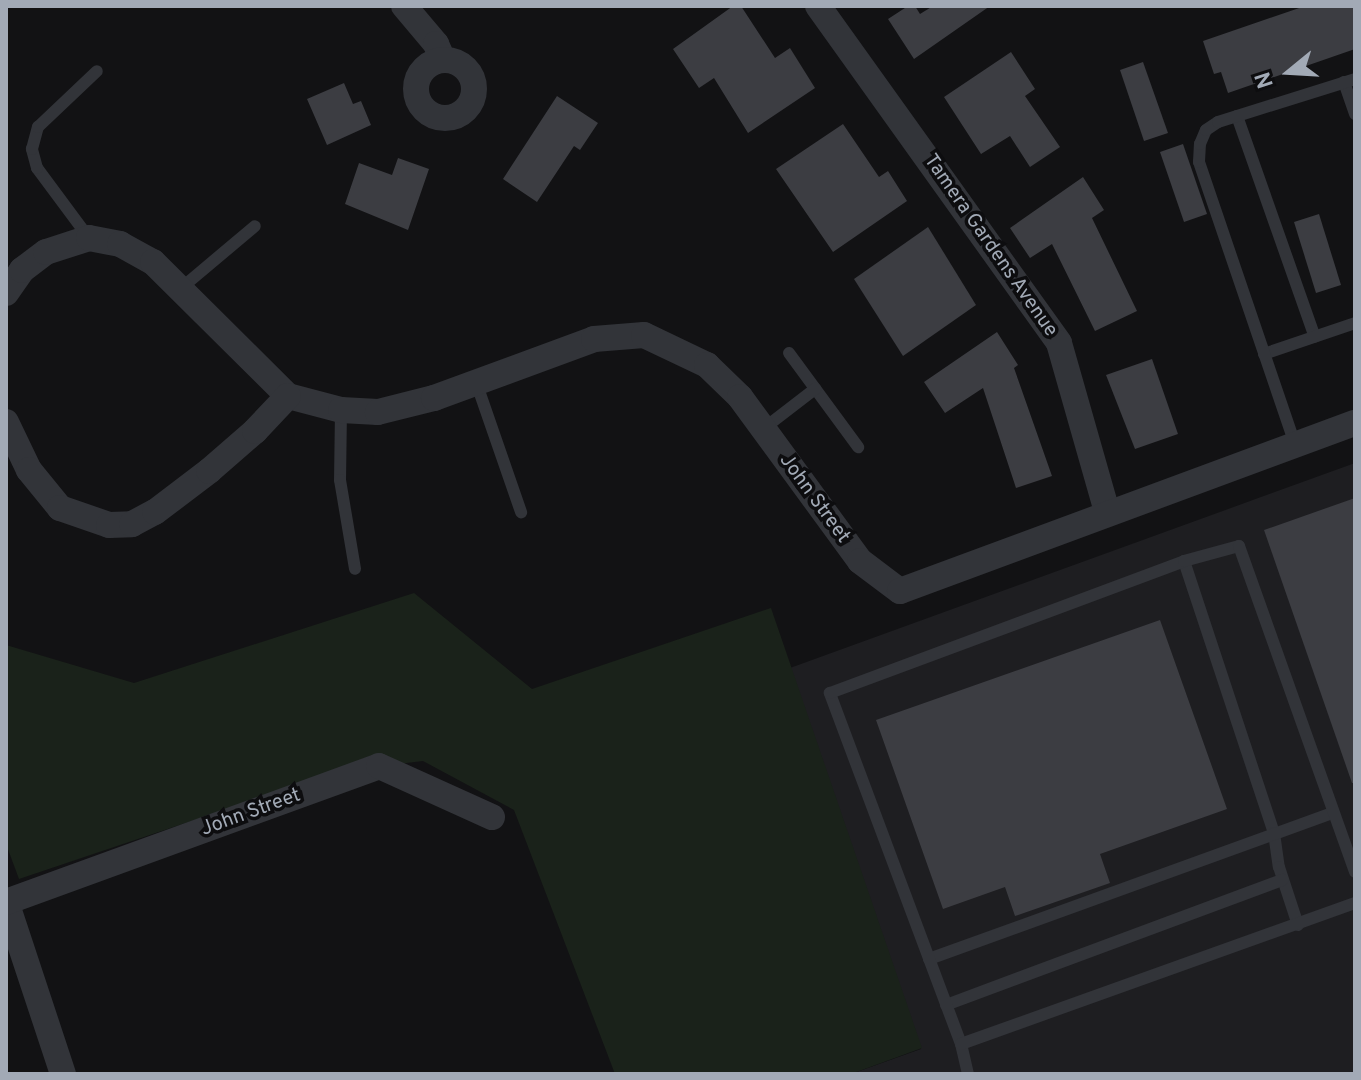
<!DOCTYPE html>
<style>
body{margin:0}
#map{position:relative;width:1361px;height:1080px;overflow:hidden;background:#121214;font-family:Overpass,sans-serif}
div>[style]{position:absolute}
.built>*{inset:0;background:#1e1e21}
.green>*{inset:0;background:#1a221a}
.building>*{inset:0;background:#3c3d42}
.service>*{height:12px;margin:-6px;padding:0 6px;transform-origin:6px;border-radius:6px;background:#323439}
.minor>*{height:26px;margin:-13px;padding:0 13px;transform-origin:13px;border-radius:13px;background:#323439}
.minor>.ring{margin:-13px;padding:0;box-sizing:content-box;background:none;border:26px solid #323439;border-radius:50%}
span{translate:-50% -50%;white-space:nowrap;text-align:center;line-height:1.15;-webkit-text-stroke:7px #0d0d0f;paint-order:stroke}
.street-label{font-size:20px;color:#a2aab6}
.frame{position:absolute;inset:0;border:8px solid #a2aab6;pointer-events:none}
.north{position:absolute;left:1249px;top:32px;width:80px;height:80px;-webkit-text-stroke:6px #0d0d0f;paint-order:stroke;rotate:252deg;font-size:22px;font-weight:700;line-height:32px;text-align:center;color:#a2aab6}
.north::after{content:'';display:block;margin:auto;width:28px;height:36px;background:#a2aab6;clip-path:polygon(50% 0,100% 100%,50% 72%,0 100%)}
</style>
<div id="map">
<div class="built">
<div style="clip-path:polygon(1355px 463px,1355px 1074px,851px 1074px,921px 1049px,790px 668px)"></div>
</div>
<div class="green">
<div style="clip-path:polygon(414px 593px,532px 689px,771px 608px,922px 1048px,851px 1074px,615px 1074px,514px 810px,423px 761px,340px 771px,19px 879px,6px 844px,6px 645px,134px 683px)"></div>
</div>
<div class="building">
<div style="clip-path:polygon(733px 6px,741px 6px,775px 58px,790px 48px,815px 88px,748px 133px,714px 78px,699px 88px,673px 49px)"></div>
<div style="clip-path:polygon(908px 6px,915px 6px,920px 14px,933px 6px,990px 6px,914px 59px,888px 19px)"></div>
<div style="clip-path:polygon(1305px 6px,1355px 6px,1355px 49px,1228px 93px,1221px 72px,1214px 74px,1203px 41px)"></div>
<div style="clip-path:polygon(1011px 52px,1035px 89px,1025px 96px,1060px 147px,1030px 167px,1010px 136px,981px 154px,944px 97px)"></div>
<div style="clip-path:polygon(1143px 62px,1168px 133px,1144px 141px,1120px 70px)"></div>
<div style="clip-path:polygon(344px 83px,353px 104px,361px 101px,371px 125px,327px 145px,307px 99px)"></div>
<div style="clip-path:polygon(557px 96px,598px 123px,580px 150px,574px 146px,537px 202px,503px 179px)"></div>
<div style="clip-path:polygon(843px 124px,879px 177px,888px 171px,907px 201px,833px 252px,776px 169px)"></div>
<div style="clip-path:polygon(1183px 144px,1207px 214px,1184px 222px,1160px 152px)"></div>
<div style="clip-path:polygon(398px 158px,429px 169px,408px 230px,345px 204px,359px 163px,392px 175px)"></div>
<div style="clip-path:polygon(1083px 177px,1104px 210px,1092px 218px,1137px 311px,1095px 331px,1052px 244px,1030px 258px,1010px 228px)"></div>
<div style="clip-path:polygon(1319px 214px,1341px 285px,1316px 293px,1294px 222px)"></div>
<div style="clip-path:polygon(928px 227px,976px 305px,903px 356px,854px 279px)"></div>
<div style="clip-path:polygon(997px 332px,1018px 365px,1014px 368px,1052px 476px,1016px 488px,983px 388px,945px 413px,924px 382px)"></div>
<div style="clip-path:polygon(1152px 359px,1178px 434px,1135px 449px,1106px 375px)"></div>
<div style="clip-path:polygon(1355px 498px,1355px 783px,1352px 783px,1264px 530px)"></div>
<div style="clip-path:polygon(1160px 620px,1227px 809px,1100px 854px,1110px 883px,1015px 916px,1005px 887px,943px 909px,876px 720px)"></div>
</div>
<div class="service">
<div style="left:1344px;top:82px;width:34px;rotate:71deg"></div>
<div style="left:1237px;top:116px;width:234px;rotate:70.6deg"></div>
<div style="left:89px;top:238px;width:87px;rotate:-126.6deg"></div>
<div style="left:37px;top:168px;width:20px;rotate:-105deg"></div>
<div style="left:32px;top:149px;width:23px;rotate:-75deg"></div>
<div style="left:38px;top:127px;width:81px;rotate:-43.5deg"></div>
<div style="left:179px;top:290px;width:99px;rotate:-40.1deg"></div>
<div style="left:789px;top:353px;width:117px;rotate:53.7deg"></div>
<div style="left:1264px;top:354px;width:96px;rotate:-18.8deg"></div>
<div style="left:476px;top:382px;width:138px;rotate:70.9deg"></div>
<div style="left:341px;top:410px;width:70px;rotate:90.8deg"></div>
<div style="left:340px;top:480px;width:90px;rotate:80.4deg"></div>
<div style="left:763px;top:429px;width:66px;rotate:-37.6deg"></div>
<div style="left:1295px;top:444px;width:298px;rotate:-108.8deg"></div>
<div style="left:1199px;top:162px;width:18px;rotate:-87deg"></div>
<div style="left:1200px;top:144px;width:15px;rotate:-67deg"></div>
<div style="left:1206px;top:130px;width:14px;rotate:-34deg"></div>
<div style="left:1218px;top:122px;width:144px;rotate:-17.4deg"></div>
<div style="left:1184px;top:561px;width:287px;rotate:71.7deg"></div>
<div style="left:1274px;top:833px;width:34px;rotate:82deg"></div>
<div style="left:1279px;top:867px;width:61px;rotate:71.9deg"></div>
<div style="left:929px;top:959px;width:430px;rotate:-19.9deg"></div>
<div style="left:946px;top:1005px;width:359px;rotate:-20.4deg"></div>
<div style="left:961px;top:1044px;width:375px;rotate:-110.5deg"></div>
<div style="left:830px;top:693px;width:378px;rotate:-20.4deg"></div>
<div style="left:1184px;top:561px;width:57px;rotate:-15.3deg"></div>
<div style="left:1239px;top:546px;width:346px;rotate:70.4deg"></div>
<div style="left:968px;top:1074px;width:31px;rotate:-103deg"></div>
<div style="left:961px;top:1044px;width:418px;rotate:-19.7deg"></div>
</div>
<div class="minor">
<div style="left:404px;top:6px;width:50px;rotate:49.9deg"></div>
<div style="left:436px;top:44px;width:17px;rotate:66deg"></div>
<div style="left:818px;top:6px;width:414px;rotate:54.4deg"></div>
<div style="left:1059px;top:343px;width:176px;rotate:74.1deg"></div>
<div class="ring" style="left:416px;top:60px;width:32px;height:32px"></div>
<div style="left:6px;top:293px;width:28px;rotate:-55deg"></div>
<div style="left:22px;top:270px;width:30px;rotate:-37deg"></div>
<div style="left:46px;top:252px;width:45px;rotate:-18deg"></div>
<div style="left:89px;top:238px;width:32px;rotate:11deg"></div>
<div style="left:120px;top:244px;width:38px;rotate:29deg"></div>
<div style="left:153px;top:262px;width:190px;rotate:44.8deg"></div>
<div style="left:288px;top:396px;width:55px;rotate:14.8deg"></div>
<div style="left:341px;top:410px;width:37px;rotate:3deg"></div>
<div style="left:378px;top:412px;width:58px;rotate:-14deg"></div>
<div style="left:434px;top:398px;width:171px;rotate:-20.2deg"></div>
<div style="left:594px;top:339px;width:50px;rotate:-4.6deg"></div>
<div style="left:644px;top:335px;width:70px;rotate:25.5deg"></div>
<div style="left:707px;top:365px;width:46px;rotate:44.1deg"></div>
<div style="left:740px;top:397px;width:203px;rotate:53.8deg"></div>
<div style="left:860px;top:561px;width:50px;rotate:36.9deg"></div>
<div style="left:900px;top:591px;width:485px;rotate:-20.3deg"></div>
<div style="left:6px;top:422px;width:53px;rotate:64.4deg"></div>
<div style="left:29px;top:470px;width:49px;rotate:50.8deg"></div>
<div style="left:60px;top:508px;width:52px;rotate:19.1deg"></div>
<div style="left:109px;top:525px;width:23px;rotate:-2deg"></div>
<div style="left:132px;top:524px;width:26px;rotate:-28deg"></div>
<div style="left:155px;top:512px;width:68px;rotate:-37.2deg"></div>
<div style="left:209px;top:471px;width:61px;rotate:-41deg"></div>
<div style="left:255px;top:431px;width:48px;rotate:-46.7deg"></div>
<div style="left:63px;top:1074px;width:181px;rotate:-108.3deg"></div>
<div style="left:6px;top:902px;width:397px;rotate:-20deg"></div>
<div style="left:379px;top:766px;width:124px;rotate:24.3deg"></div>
</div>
<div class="street-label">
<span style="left:990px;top:246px;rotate:55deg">Tamera Gardens Avenue</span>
<span style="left:814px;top:499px;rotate:54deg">John Street</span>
<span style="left:251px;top:813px;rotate:-20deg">John Street</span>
</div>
<div class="frame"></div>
<div class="north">N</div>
</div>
